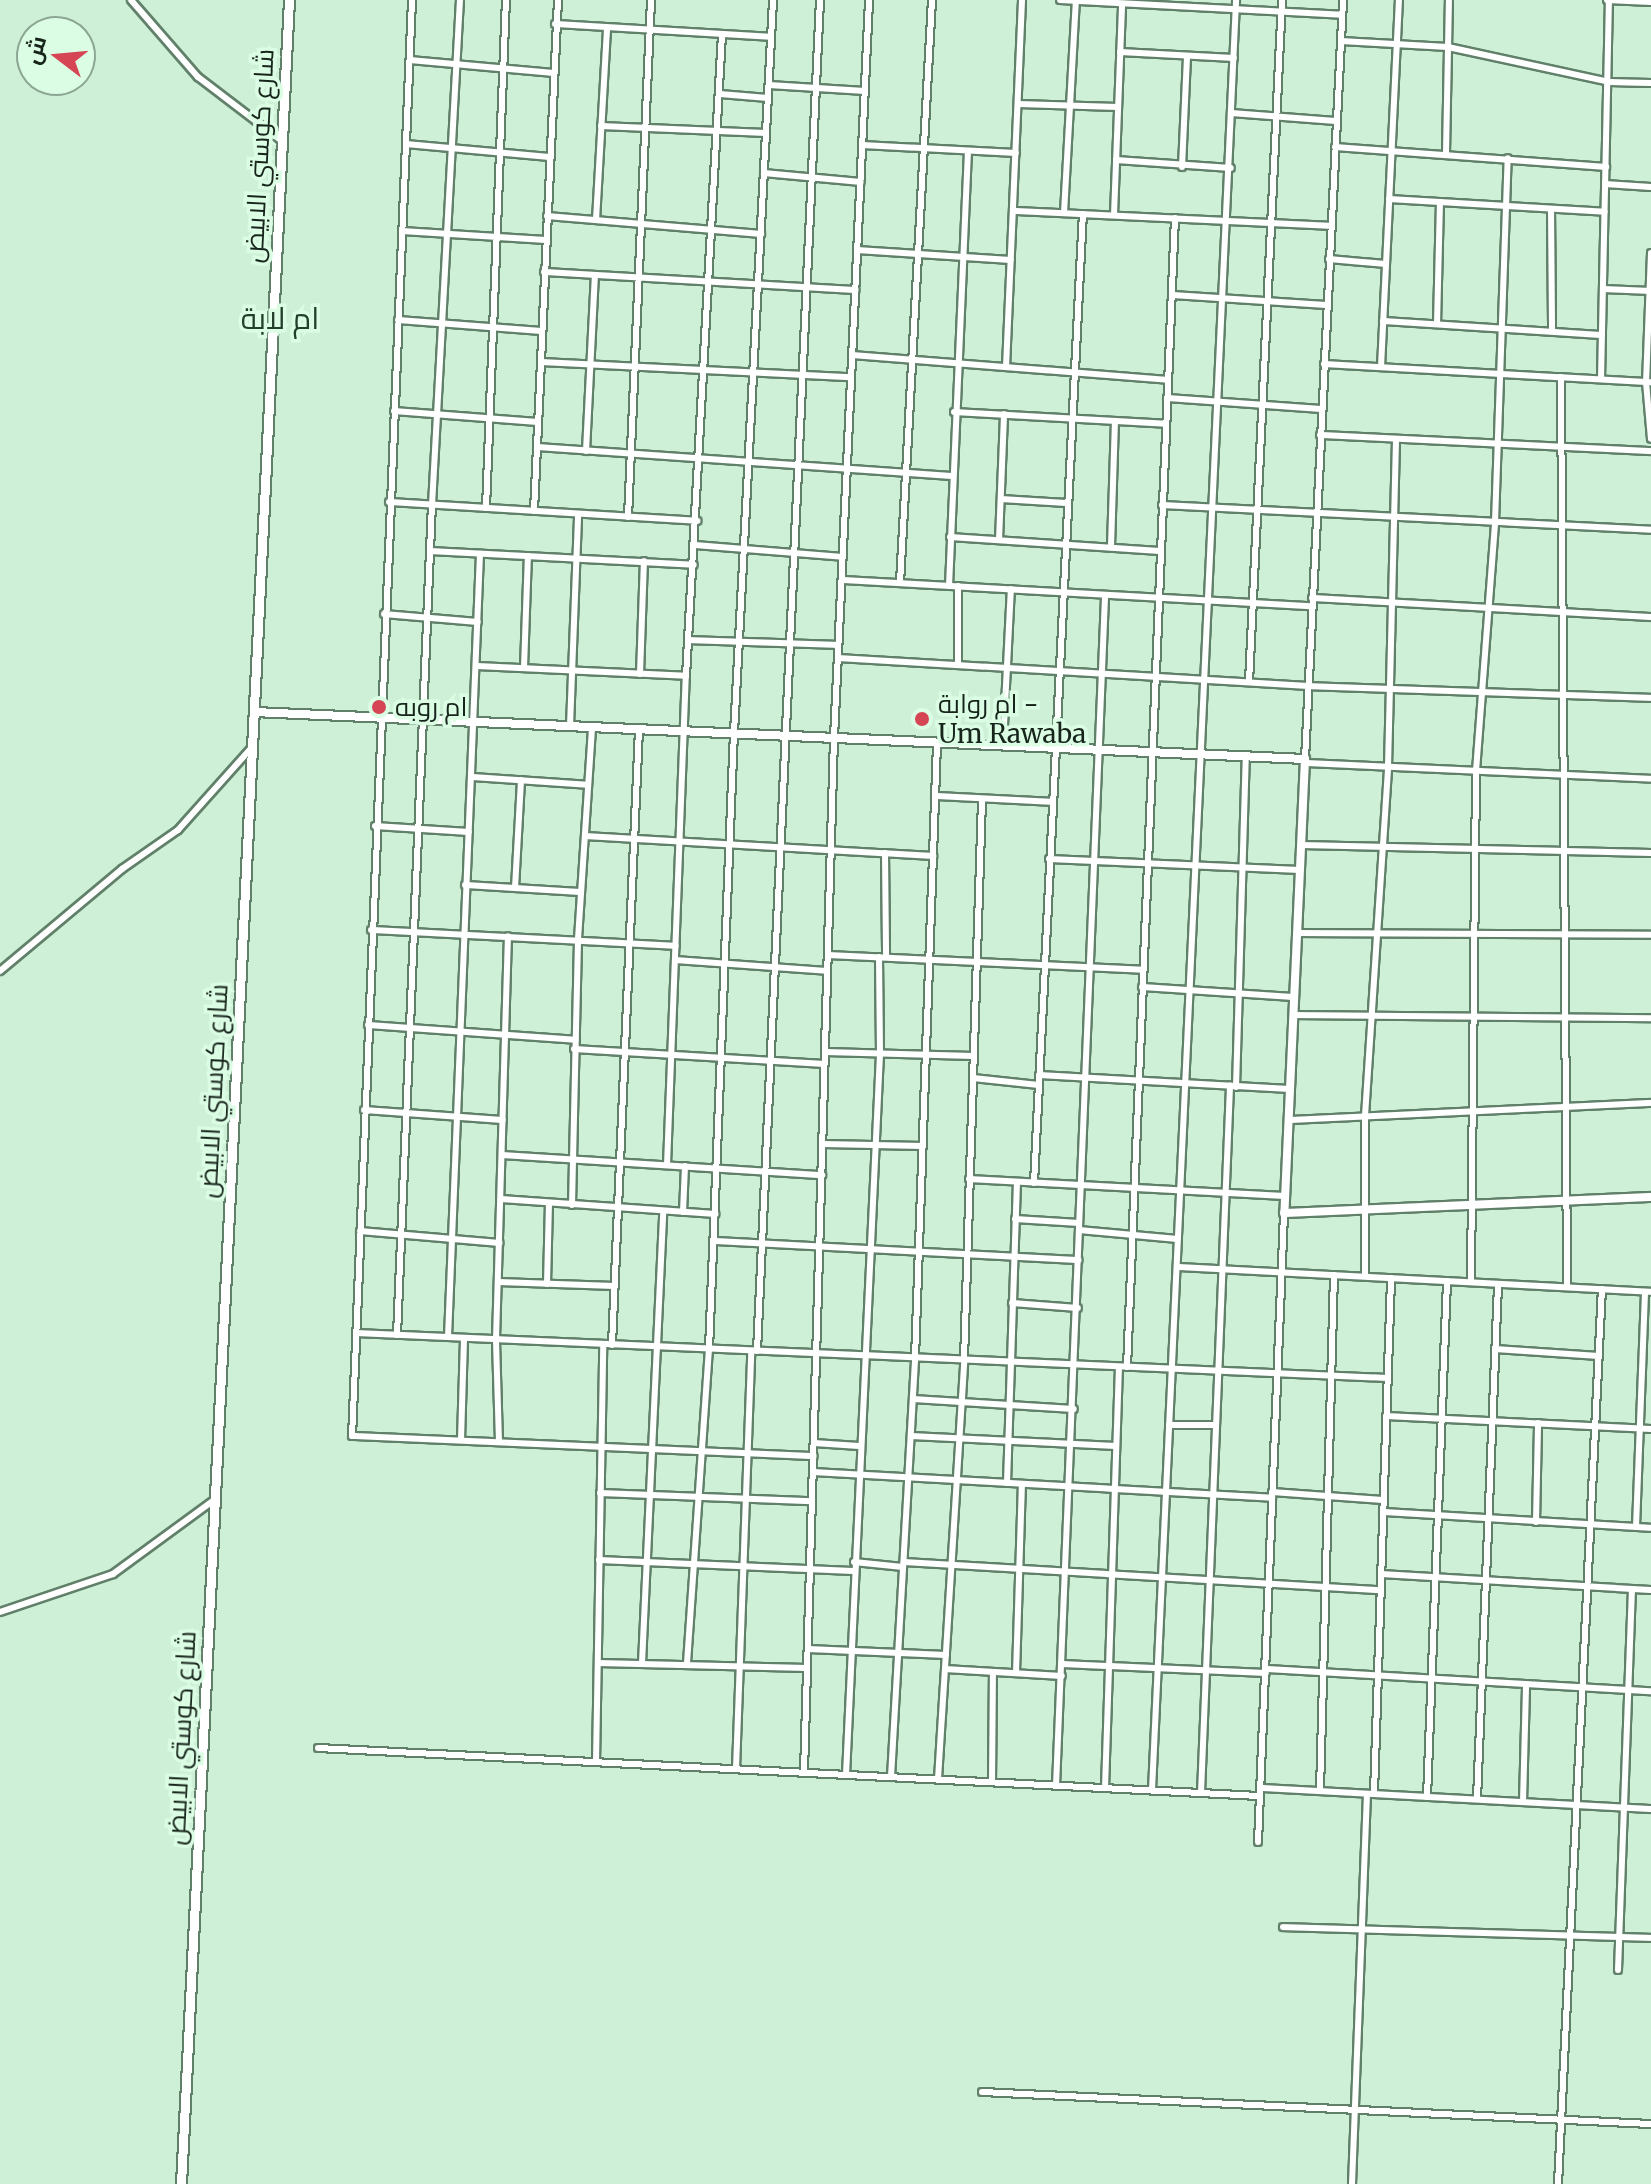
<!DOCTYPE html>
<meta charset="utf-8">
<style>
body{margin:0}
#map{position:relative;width:1651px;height:2184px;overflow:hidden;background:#cef0d7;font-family:Merriweather,Cairo,serif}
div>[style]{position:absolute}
.roads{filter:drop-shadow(2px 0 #61806a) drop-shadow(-2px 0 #61806a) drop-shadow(0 2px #61806a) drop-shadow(0 -2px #61806a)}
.minor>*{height:6px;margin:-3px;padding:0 3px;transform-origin:3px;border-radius:3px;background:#fff}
.major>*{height:8px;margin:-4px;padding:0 4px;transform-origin:4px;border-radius:4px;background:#fff}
.highway>*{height:9px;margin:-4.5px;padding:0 4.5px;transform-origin:4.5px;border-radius:4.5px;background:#fff}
.dots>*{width:22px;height:22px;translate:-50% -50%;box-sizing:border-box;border:4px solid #dbfde4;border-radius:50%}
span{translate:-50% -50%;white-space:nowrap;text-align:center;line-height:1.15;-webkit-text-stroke:7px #dbfde4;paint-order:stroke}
.street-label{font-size:26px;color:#17241b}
.poi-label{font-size:26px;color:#17241b}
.left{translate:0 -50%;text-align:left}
.quarter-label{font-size:30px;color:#23402c}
.north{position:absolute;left:16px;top:16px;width:80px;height:80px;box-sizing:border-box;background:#dbfde4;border:2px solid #8da694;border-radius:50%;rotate:286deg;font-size:22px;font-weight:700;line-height:32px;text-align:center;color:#17241b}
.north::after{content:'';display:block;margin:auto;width:28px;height:36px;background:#d54554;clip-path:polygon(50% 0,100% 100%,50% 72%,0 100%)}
</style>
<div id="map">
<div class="roads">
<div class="minor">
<div style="left:131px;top:0;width:102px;rotate:49deg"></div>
<div style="left:198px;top:77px;width:106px;rotate:37.3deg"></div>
<div style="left:412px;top:0;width:1437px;rotate:92.39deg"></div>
<div style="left:352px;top:1436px;width:462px;rotate:2.5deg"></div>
<div style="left:1060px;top:0;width:282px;rotate:3deg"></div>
<div style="left:1607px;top:0;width:44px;rotate:2.6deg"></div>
<div style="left:555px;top:24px;width:216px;rotate:3.4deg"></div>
<div style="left:1341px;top:41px;width:107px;rotate:3.2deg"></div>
<div style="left:1448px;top:47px;width:166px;rotate:12.2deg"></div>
<div style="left:1610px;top:82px;width:41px;rotate:1.4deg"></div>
<div style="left:1120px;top:52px;width:114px;rotate:3deg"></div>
<div style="left:410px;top:60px;width:144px;rotate:5.2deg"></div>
<div style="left:769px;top:85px;width:96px;rotate:3.6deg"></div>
<div style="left:720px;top:94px;width:48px;rotate:4.8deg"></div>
<div style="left:1018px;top:104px;width:100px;rotate:1.7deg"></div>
<div style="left:1231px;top:113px;width:105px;rotate:4.4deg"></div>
<div style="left:601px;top:126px;width:165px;rotate:2.4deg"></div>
<div style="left:406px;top:144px;width:144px;rotate:5.2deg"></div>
<div style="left:862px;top:145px;width:154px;rotate:3deg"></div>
<div style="left:1335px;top:147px;width:272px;rotate:4.2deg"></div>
<div style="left:1446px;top:153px;width:153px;rotate:-88.9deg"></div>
<div style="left:1116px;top:160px;width:115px;rotate:4deg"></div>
<div style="left:1182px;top:167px;width:111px;rotate:-87.4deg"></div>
<div style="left:764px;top:173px;width:97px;rotate:5.3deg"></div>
<div style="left:1605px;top:184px;width:46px;rotate:3.7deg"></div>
<div style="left:1389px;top:199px;width:216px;rotate:3.4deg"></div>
<div style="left:1551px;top:209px;width:122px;rotate:89.5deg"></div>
<div style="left:1014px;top:211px;width:317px;rotate:2.7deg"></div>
<div style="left:1064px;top:213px;width:212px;rotate:-86.8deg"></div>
<div style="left:1114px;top:215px;width:211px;rotate:-87.8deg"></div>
<div style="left:547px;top:216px;width:215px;rotate:4.8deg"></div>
<div style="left:596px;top:220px;width:192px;rotate:-86.7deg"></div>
<div style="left:402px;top:231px;width:144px;rotate:3.6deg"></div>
<div style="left:857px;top:250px;width:154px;rotate:3.7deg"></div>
<div style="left:1651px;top:253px;width:129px;rotate:92.2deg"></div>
<div style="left:1646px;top:382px;width:57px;rotate:85deg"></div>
<div style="left:1329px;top:259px;width:57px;rotate:5deg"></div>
<div style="left:544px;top:272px;width:312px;rotate:3.3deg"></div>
<div style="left:1603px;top:289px;width:48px;rotate:2.4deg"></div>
<div style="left:1172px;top:295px;width:155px;rotate:3.7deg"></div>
<div style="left:398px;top:320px;width:144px;rotate:4.4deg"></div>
<div style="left:1383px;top:321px;width:219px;rotate:3.7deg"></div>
<div style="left:1437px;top:324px;width:122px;rotate:-88.6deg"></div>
<div style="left:852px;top:355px;width:317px;rotate:4.5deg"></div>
<div style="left:541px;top:362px;width:310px;rotate:2.8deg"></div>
<div style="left:1324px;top:364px;width:327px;rotate:3.2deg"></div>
<div style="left:1006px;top:367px;width:367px;rotate:-87.5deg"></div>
<div style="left:1381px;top:367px;width:367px;rotate:-87.2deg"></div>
<div style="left:1561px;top:377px;width:910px;rotate:89.62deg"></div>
<div style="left:1601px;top:379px;width:379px;rotate:-88.8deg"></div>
<div style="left:1167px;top:398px;width:155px;rotate:4.1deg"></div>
<div style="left:394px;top:411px;width:144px;rotate:4.4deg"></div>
<div style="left:954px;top:412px;width:212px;rotate:3.2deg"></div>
<div style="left:1320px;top:435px;width:331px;rotate:2.8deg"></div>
<div style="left:537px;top:447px;width:416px;rotate:4deg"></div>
<div style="left:586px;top:451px;width:176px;rotate:-87.1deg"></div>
<div style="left:1001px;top:499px;width:65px;rotate:3.5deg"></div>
<div style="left:389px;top:502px;width:309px;rotate:3.5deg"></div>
<div style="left:1162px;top:505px;width:490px;rotate:2.9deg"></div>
<div style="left:486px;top:508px;width:508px;rotate:-87.75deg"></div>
<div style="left:534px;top:511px;width:512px;rotate:-87.31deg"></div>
<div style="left:628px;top:517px;width:518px;rotate:-87.45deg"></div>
<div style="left:950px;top:537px;width:210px;rotate:3.8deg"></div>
<div style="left:999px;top:540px;width:126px;rotate:-87.7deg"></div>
<div style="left:695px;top:545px;width:148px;rotate:4.6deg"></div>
<div style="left:1111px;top:547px;width:126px;rotate:-88.2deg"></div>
<div style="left:430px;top:551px;width:264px;rotate:3deg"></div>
<div style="left:842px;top:580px;width:471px;rotate:3.2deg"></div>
<div style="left:900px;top:583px;width:584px;rotate:-86.86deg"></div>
<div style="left:949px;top:586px;width:435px;rotate:-87.5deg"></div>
<div style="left:958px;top:586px;width:79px;rotate:90deg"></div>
<div style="left:1312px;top:598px;width:340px;rotate:3.2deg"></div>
<div style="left:384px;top:614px;width:94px;rotate:4.9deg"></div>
<div style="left:689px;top:640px;width:149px;rotate:1.9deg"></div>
<div style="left:838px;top:658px;width:471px;rotate:3.4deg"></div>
<div style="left:1308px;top:686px;width:343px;rotate:2deg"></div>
<div style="left:477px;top:666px;width:209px;rotate:2.7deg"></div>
<div style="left:524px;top:668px;width:112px;rotate:-88deg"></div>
<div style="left:640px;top:674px;width:113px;rotate:-88deg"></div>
<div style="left:1249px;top:682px;width:683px;rotate:-87.23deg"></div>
<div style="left:570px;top:726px;width:212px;rotate:-87.8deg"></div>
<div style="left:1003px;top:745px;width:156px;rotate:-87.1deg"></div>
<div style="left:1305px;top:759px;width:760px;rotate:-87.13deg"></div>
<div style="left:1304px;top:763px;width:347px;rotate:2.6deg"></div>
<div style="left:472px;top:777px;width:116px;rotate:3.9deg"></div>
<div style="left:935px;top:796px;width:117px;rotate:2.9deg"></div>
<div style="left:375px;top:826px;width:94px;rotate:3.7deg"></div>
<div style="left:585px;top:836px;width:349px;rotate:3.3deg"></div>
<div style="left:1301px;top:845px;width:350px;rotate:1.3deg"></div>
<div style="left:885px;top:853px;width:104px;rotate:89.4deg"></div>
<div style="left:1049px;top:859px;width:251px;rotate:2.5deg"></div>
<div style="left:465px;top:885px;width:116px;rotate:3.5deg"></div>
<div style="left:515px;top:888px;width:108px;rotate:-86.8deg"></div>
<div style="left:371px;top:930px;width:305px;rotate:3deg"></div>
<div style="left:1297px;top:933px;width:354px;rotate:0.3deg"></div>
<div style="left:828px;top:955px;width:315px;rotate:2.7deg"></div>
<div style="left:675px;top:960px;width:152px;rotate:4.1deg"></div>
<div style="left:0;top:971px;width:159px;rotate:-39.9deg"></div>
<div style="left:122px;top:869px;width:68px;rotate:-34.9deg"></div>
<div style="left:178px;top:830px;width:113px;rotate:-48.2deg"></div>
<div style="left:1142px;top:987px;width:152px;rotate:3.8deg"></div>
<div style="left:1293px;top:1015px;width:358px;rotate:0.5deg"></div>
<div style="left:368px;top:1025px;width:208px;rotate:4.1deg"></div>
<div style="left:574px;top:1049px;width:251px;rotate:3.4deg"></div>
<div style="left:825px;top:1052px;width:149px;rotate:1.5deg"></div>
<div style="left:1039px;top:1075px;width:251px;rotate:3.2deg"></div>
<div style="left:973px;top:1078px;width:66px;rotate:6.1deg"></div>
<div style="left:1236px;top:1087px;width:331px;rotate:-88.3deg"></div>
<div style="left:364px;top:1110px;width:139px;rotate:4.1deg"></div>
<div style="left:1288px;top:1120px;width:363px;rotate:-2.7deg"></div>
<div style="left:823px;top:1144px;width:100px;rotate:1.1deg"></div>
<div style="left:502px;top:1155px;width:321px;rotate:3.6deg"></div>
<div style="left:667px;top:1165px;width:489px;rotate:-87.8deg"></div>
<div style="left:686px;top:676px;width:643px;rotate:-86.79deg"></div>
<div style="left:969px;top:1179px;width:316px;rotate:3.1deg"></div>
<div style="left:1034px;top:1183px;width:970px;rotate:-87.11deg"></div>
<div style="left:501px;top:1199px;width:215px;rotate:4deg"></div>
<div style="left:572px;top:1205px;width:266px;rotate:-88.7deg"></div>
<div style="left:578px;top:939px;width:212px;rotate:-86.2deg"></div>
<div style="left:683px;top:1212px;width:46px;rotate:-87.5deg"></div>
<div style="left:1015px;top:1219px;width:64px;rotate:3.6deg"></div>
<div style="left:1079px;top:1230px;width:99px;rotate:5.2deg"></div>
<div style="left:360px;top:1231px;width:140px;rotate:4.9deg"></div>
<div style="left:714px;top:1241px;width:365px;rotate:3deg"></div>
<div style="left:1177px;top:1267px;width:475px;rotate:3deg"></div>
<div style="left:1365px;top:1276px;width:160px;rotate:-90deg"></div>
<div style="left:1365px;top:1116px;width:350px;rotate:-86.2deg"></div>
<div style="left:1388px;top:767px;width:328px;rotate:-88.6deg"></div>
<div style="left:498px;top:1282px;width:117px;rotate:2deg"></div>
<div style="left:1471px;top:1282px;width:511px;rotate:-89.44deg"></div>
<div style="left:1476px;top:771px;width:250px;rotate:-85.6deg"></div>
<div style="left:1495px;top:522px;width:364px;rotate:-88deg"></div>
<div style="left:547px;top:1284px;width:81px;rotate:-88.6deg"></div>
<div style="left:1012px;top:1303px;width:66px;rotate:4.3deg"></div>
<div style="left:356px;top:1333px;width:1032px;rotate:2.5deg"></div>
<div style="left:397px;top:1335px;width:831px;rotate:-87.59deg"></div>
<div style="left:432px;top:505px;width:506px;rotate:-86.83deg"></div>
<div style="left:448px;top:1337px;width:784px;rotate:-87.66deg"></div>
<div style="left:612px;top:1345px;width:617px;rotate:-87.49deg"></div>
<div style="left:1495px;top:1349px;width:104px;rotate:3.9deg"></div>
<div style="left:757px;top:1351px;width:1352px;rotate:-87.33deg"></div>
<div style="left:1127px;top:1367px;width:1150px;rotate:-87.61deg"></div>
<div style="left:913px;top:1399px;width:161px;rotate:3.6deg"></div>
<div style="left:1386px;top:1416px;width:265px;rotate:2.8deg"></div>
<div style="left:1169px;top:1425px;width:46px"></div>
<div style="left:911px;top:1436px;width:205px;rotate:2.8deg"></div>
<div style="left:461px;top:1440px;width:102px;rotate:-88.3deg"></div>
<div style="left:499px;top:1442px;width:103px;rotate:-91.7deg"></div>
<div style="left:496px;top:1339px;width:403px;rotate:-88.3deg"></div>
<div style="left:814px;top:1443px;width:45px;rotate:3.8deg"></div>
<div style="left:813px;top:1472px;width:460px;rotate:3.2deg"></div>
<div style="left:1007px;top:1483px;width:301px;rotate:-88.1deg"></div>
<div style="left:1272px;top:1492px;width:111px;rotate:4.1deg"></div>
<div style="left:600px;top:1493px;width:212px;rotate:2.2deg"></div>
<div style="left:1383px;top:1512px;width:268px;rotate:3.4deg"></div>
<div style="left:1536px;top:1522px;width:99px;rotate:-88.8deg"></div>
<div style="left:1636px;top:1527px;width:235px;rotate:-87.8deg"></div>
<div style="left:599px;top:1560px;width:254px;rotate:2.5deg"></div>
<div style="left:854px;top:1562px;width:49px;rotate:5.8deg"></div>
<div style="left:904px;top:1562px;width:477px;rotate:3.4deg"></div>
<div style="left:1381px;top:1574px;width:270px;rotate:3.4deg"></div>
<div style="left:0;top:1612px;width:119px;rotate:-18.6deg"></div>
<div style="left:113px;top:1574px;width:125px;rotate:-36.2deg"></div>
<div style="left:808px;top:1649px;width:138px;rotate:2.5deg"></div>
<div style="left:598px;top:1663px;width:209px;rotate:1.4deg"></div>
<div style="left:642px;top:1663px;width:452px;rotate:-87.3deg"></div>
<div style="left:687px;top:1663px;width:315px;rotate:-86deg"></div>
<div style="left:709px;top:1349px;width:617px;rotate:-87.68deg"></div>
<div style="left:734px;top:733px;width:734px;rotate:-86.95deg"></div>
<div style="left:1062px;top:1664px;width:204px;rotate:2.5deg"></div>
<div style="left:945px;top:1669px;width:117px;rotate:3.4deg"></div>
<div style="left:1266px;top:1669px;width:386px;rotate:3.3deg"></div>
<div style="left:1016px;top:1673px;width:189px;rotate:-88.2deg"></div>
<div style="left:318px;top:1748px;width:943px;rotate:2.92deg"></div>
<div style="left:596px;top:1762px;width:418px;rotate:-89deg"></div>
<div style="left:736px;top:1769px;width:418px;rotate:-87.9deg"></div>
<div style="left:804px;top:1773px;width:1035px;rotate:-88.34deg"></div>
<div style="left:834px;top:738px;width:739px;rotate:-87.28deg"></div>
<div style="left:846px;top:1775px;width:723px;rotate:-87.3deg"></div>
<div style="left:880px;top:1053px;width:96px;rotate:-90.6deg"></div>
<div style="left:891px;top:1777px;width:420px;rotate:-86.7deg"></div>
<div style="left:915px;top:1358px;width:616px;rotate:-87.95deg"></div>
<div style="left:938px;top:1779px;width:420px;rotate:-86.4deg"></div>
<div style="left:964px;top:1360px;width:561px;rotate:-88.16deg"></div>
<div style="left:992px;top:1782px;width:110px;rotate:-89.5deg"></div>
<div style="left:1056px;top:1786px;width:1192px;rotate:-87.64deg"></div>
<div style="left:1105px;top:1788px;width:421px;rotate:-88.1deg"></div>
<div style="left:1261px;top:1788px;width:391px;rotate:3.1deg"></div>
<div style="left:1152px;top:1790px;width:1792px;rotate:-87.31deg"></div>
<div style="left:1320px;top:1791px;width:516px;rotate:-88.45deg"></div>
<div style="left:1201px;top:1793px;width:708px;rotate:-87.65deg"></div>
<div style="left:1374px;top:1794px;width:516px;rotate:-88.11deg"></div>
<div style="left:1427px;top:1797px;width:516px;rotate:-87.78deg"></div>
<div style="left:1477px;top:1799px;width:515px;rotate:-87.66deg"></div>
<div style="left:1523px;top:1802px;width:117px;rotate:-88.5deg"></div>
<div style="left:1258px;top:1842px;width:630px;rotate:-87.63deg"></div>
<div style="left:1283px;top:1927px;width:368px;rotate:1.7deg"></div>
<div style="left:1618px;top:1970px;width:381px;rotate:-87.9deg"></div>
<div style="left:982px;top:2092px;width:670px;rotate:2.74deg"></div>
<div style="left:1352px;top:2184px;width:390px;rotate:-87.8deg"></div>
<div style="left:1558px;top:2184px;width:896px;rotate:-87.19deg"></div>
</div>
<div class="major">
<div style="left:254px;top:712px;width:1052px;rotate:2.56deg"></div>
<div style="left:1305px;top:759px;width:454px;rotate:92.6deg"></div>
<div style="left:1284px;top:1213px;width:367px;rotate:-2.5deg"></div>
</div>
<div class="highway">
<div style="left:181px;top:2184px;width:2187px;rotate:-87.17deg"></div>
</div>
</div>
<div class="dots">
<div style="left:379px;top:707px;background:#d54554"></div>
<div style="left:922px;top:719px;background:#d54554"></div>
</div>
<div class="street-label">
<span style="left:259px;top:156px;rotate:-87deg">شارع كوستي الابيض</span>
<span style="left:213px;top:1091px;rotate:-87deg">شارع كوستي الابيض</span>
<span style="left:181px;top:1738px;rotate:-87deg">شارع كوستي الابيض</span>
</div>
<div class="poi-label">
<span class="left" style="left:938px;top:719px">ام روابة -<br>Um Rawaba</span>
<span class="left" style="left:395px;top:707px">ام روبه</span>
</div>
<div class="quarter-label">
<span style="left:280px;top:318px">ام لابة</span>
</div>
<div class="north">ش</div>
</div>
